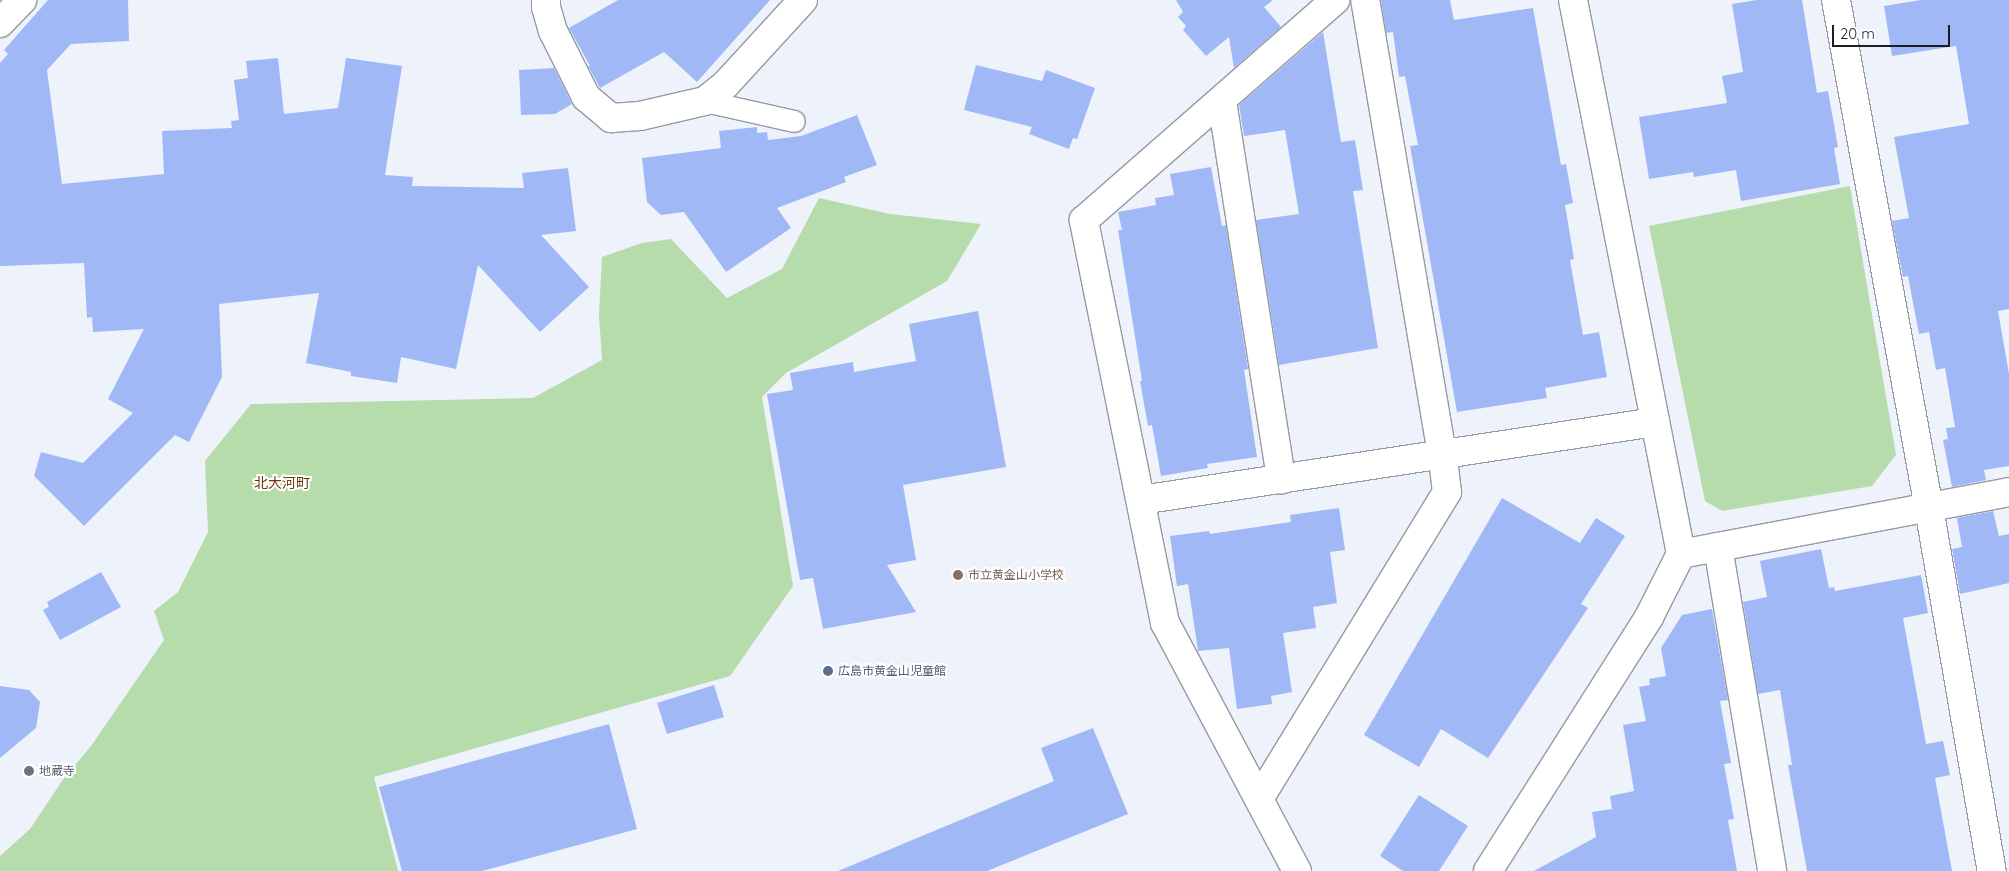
<!DOCTYPE html>
<meta charset="utf-8">
<style>
body{margin:0}
#map{position:relative;width:2009px;height:871px;overflow:hidden;background:#eef2fb;font-family:Quicksand,"Noto Sans JP",sans-serif}
div>[style]{position:absolute}
.green>*{inset:0;background:#b7dcab}
.building>*{inset:0;background:#a1b8f7}
.roads{filter:drop-shadow(1px 0 #969aa2) drop-shadow(-1px 0 #969aa2) drop-shadow(0 1px #969aa2) drop-shadow(0 -1px #969aa2)}
.lane>*{height:21px;margin:-10.5px;padding:0 10.5px;transform-origin:10.5px;border-radius:10.5px;background:#fff}
.street>*{height:28px;margin:-14px;padding:0 14px;transform-origin:14px;border-radius:14px;background:#fff}
.dots>*{width:14px;height:14px;translate:-50% -50%;box-sizing:border-box;border:2px solid #fff;border-radius:50%}
span{translate:-50% -50%;white-space:nowrap;text-align:center;line-height:1.15;-webkit-text-stroke:4px #fff;paint-order:stroke}
.education-label{font-size:12px;color:#785e54}
.left{translate:0 -50%;text-align:left}
.service-label{font-size:12px;color:#4e5e75}
.worship-label{font-size:12px;color:#5b616d}
.neighbourhood-label{font-size:14px;color:#72360a}
.scale{position:absolute;left:1832px;top:25px;width:118px;height:22px;box-sizing:border-box;border:2px solid #1d1e22;border-top:0;padding-left:6px;font-size:15px;line-height:18px;white-space:nowrap;color:#1d1e22;-webkit-text-stroke:4px #fff;paint-order:stroke}
</style>
<div id="map">
<div class="green">
<div style="clip-path:polygon(1850px 186px,1896px 455px,1872px 486px,1722px 511px,1705px 501px,1649px 226px)"></div>
<div style="clip-path:polygon(819px 198px,890px 214px,981px 224px,947px 281px,786px 373px,762px 397px,793px 586px,730px 676px,374px 777px,398px 871px,0 871px,0 856px,30px 829px,62px 781px,91px 746px,164px 640px,154px 611px,178px 592px,208px 532px,205px 461px,251px 404px,533px 398px,602px 360px,599px 315px,602px 257px,642px 243px,671px 239px,727px 298px,782px 269px)"></div>
</div>
<div class="building">
<div style="clip-path:polygon(48px 0,128px 0,129px 41px,71px 44px,47px 70px,62px 184px,164px 174px,162px 131px,232px 128px,231px 121px,239px 120px,234px 80px,248px 78px,246px 61px,278px 58px,284px 114px,338px 108px,346px 58px,402px 66px,385px 175px,413px 177px,412px 186px,524px 188px,522px 173px,568px 168px,576px 231px,541px 235px,589px 287px,540px 332px,478px 265px,456px 369px,401px 357px,397px 383px,351px 376px,351px 372px,306px 363px,319px 293px,219px 304px,222px 377px,189px 442px,175px 435px,84px 526px,34px 476px,41px 452px,83px 463px,133px 413px,108px 399px,144px 329px,93px 332px,92px 317px,87px 318px,84px 263px,0 266px,0 63px,8px 54px,4px 50px)"></div>
<div style="clip-path:polygon(618px 0,770px 0,697px 82px,664px 52px,600px 88px,588px 66px,590px 66px,569px 28px)"></div>
<div style="clip-path:polygon(1176px 0,1273px 0,1264px 7px,1281px 27px,1234px 68px,1229px 37px,1206px 56px,1183px 30px,1186px 26px,1178px 17px,1183px 12px)"></div>
<div style="clip-path:polygon(1381px 0,1450px 0,1454px 20px,1533px 8px,1561px 165px,1566px 164px,1573px 203px,1565px 205px,1574px 259px,1570px 260px,1583px 335px,1599px 332px,1607px 377px,1545px 388px,1547px 398px,1457px 412px,1410px 146px,1418px 145px,1405px 76px,1399px 77px,1393px 32px,1386px 33px)"></div>
<div style="clip-path:polygon(1757px 0,1802px 0,1817px 93px,1828px 91px,1838px 147px,1834px 148px,1840px 184px,1741px 201px,1736px 170px,1694px 177px,1693px 172px,1649px 179px,1639px 117px,1727px 103px,1722px 76px,1743px 72px,1732px 4px)"></div>
<div style="clip-path:polygon(1921px 0,2009px 0,2009px 309px,1998px 311px,2009px 374px,2009px 466px,1984px 470px,1986px 480px,1952px 487px,1943px 440px,1948px 439px,1946px 428px,1955px 427px,1945px 368px,1936px 370px,1929px 332px,1919px 334px,1908px 276px,1903px 277px,1892px 221px,1909px 218px,1894px 137px,1969px 124px,1956px 46px,1892px 56px,1884px 6px)"></div>
<div style="clip-path:polygon(1323px 32px,1341px 142px,1355px 140px,1363px 190px,1353px 191px,1378px 348px,1279px 365px,1256px 220px,1299px 214px,1285px 130px,1244px 136px,1239px 105px)"></div>
<div style="clip-path:polygon(976px 65px,1042px 81px,1046px 70px,1095px 88px,1077px 139px,1073px 138px,1069px 149px,1029px 134px,1032px 127px,964px 110px)"></div>
<div style="clip-path:polygon(554px 68px,572px 104px,555px 114px,521px 115px,519px 70px)"></div>
<div style="clip-path:polygon(857px 115px,877px 165px,844px 177px,846px 182px,777px 208px,791px 228px,726px 272px,684px 212px,661px 215px,647px 202px,642px 158px,721px 148px,719px 131px,757px 127px,757px 133px,767px 132px,768px 140px,801px 136px)"></div>
<div style="clip-path:polygon(1211px 167px,1222px 226px,1226px 225px,1248px 369px,1244px 370px,1257px 457px,1207px 464px,1208px 468px,1161px 476px,1152px 425px,1148px 426px,1140px 381px,1142px 381px,1118px 230px,1122px 230px,1118px 212px,1156px 205px,1155px 198px,1174px 195px,1170px 174px)"></div>
<div style="clip-path:polygon(978px 311px,1006px 467px,903px 485px,916px 560px,887px 565px,916px 612px,823px 629px,813px 578px,800px 580px,767px 394px,793px 390px,790px 373px,853px 362px,854px 372px,916px 361px,909px 324px)"></div>
<div style="clip-path:polygon(1502px 498px,1580px 543px,1596px 518px,1625px 536px,1581px 604px,1588px 608px,1488px 758px,1441px 729px,1419px 767px,1364px 735px)"></div>
<div style="clip-path:polygon(1339px 508px,1345px 550px,1330px 552px,1337px 603px,1313px 607px,1316px 628px,1283px 633px,1292px 692px,1271px 696px,1272px 704px,1237px 709px,1229px 648px,1198px 651px,1188px 584px,1177px 586px,1170px 536px,1209px 531px,1210px 534px,1291px 522px,1290px 515px)"></div>
<div style="clip-path:polygon(1993px 511px,1999px 536px,2009px 534px,2009px 583px,1960px 594px,1952px 549px,1962px 547px,1957px 518px)"></div>
<div style="clip-path:polygon(1821px 549px,1829px 588px,1834px 587px,1835px 591px,1921px 575px,1928px 613px,1903px 618px,1926px 744px,1943px 741px,1950px 775px,1935px 778px,1952px 871px,1807px 871px,1788px 765px,1792px 765px,1780px 690px,1758px 694px,1743px 602px,1767px 597px,1760px 561px)"></div>
<div style="clip-path:polygon(101px 572px,121px 607px,60px 640px,43px 610px,49px 607px,47px 602px)"></div>
<div style="clip-path:polygon(1712px 609px,1728px 700px,1720px 701px,1731px 763px,1724px 764px,1734px 819px,1728px 820px,1737px 871px,1534px 871px,1596px 837px,1592px 812px,1612px 809px,1610px 796px,1634px 791px,1623px 725px,1646px 721px,1639px 687px,1650px 685px,1649px 679px,1666px 676px,1661px 648px,1682px 615px)"></div>
<div style="clip-path:polygon(714px 685px,724px 717px,667px 734px,657px 703px)"></div>
<div style="clip-path:polygon(0 686px,29px 690px,40px 702px,36px 728px,0 758px)"></div>
<div style="clip-path:polygon(609px 724px,637px 829px,482px 871px,402px 871px,379px 787px)"></div>
<div style="clip-path:polygon(1093px 728px,1128px 814px,987px 871px,838px 871px,1054px 781px,1041px 748px)"></div>
<div style="clip-path:polygon(1419px 795px,1468px 826px,1439px 871px,1403px 871px,1380px 856px)"></div>
</div>
<div class="roads">
<div class="lane">
<div style="left:705px;top:101px;width:91px;rotate:12.7deg"></div>
</div>
<div class="street">
<div style="left:546px;top:0;width:7px;rotate:90deg"></div>
<div style="left:546px;top:7px;width:25px;rotate:74deg"></div>
<div style="left:553px;top:31px;width:74px;rotate:63.4deg"></div>
<div style="left:586px;top:97px;width:33px;rotate:40deg"></div>
<div style="left:611px;top:118px;width:29px;rotate:-4deg"></div>
<div style="left:640px;top:116px;width:67px;rotate:-13deg"></div>
<div style="left:705px;top:101px;width:27px;rotate:-39deg"></div>
<div style="left:726px;top:84px;width:114px;rotate:-47.5deg"></div>
<div style="left:1836px;top:0;width:516px;rotate:79.63deg"></div>
<div style="left:1929px;top:508px;width:368px;rotate:80.2deg"></div>
<div style="left:0;top:23px;width:32px;rotate:-46deg"></div>
<div style="left:1222px;top:101px;width:383px;rotate:81.1deg"></div>
<div style="left:1141px;top:500px;width:520px;rotate:-8.63deg"></div>
<div style="left:1718px;top:547px;width:328px;rotate:80.5deg"></div>
<div style="left:1681px;top:554px;width:334px;rotate:-10.7deg"></div>
<div style="left:1259px;top:799px;width:360px;rotate:-58.5deg"></div>
<div style="left:1447px;top:492px;width:38px;rotate:-97deg"></div>
<div style="left:1442px;top:454px;width:460px;rotate:-99.6deg"></div>
<div style="left:1297px;top:871px;width:281px;rotate:-118deg"></div>
<div style="left:1165px;top:623px;width:411px;rotate:-101.4deg"></div>
<div style="left:1084px;top:220px;width:334px;rotate:-41.2deg"></div>
<div style="left:1488px;top:871px;width:301px;rotate:-57.6deg"></div>
<div style="left:1649px;top:617px;width:71px;rotate:-63.1deg"></div>
<div style="left:1681px;top:554px;width:564px;rotate:-101.03deg"></div>
</div>
</div>
<div class="dots">
<div style="left:958px;top:575px;background:#8d6e63"></div>
<div style="left:828px;top:671px;background:#5c6f8a"></div>
<div style="left:29px;top:771px;background:#6b7280"></div>
</div>
<div class="education-label">
<span class="left" style="left:968px;top:575px">市立黄金山小学校</span>
</div>
<div class="service-label">
<span class="left" style="left:838px;top:671px">広島市黄金山児童館</span>
</div>
<div class="worship-label">
<span class="left" style="left:39px;top:771px">地蔵寺</span>
</div>
<div class="neighbourhood-label">
<span style="left:282px;top:483px">北大河町</span>
</div>
<div class="scale">20 m</div>
</div>
